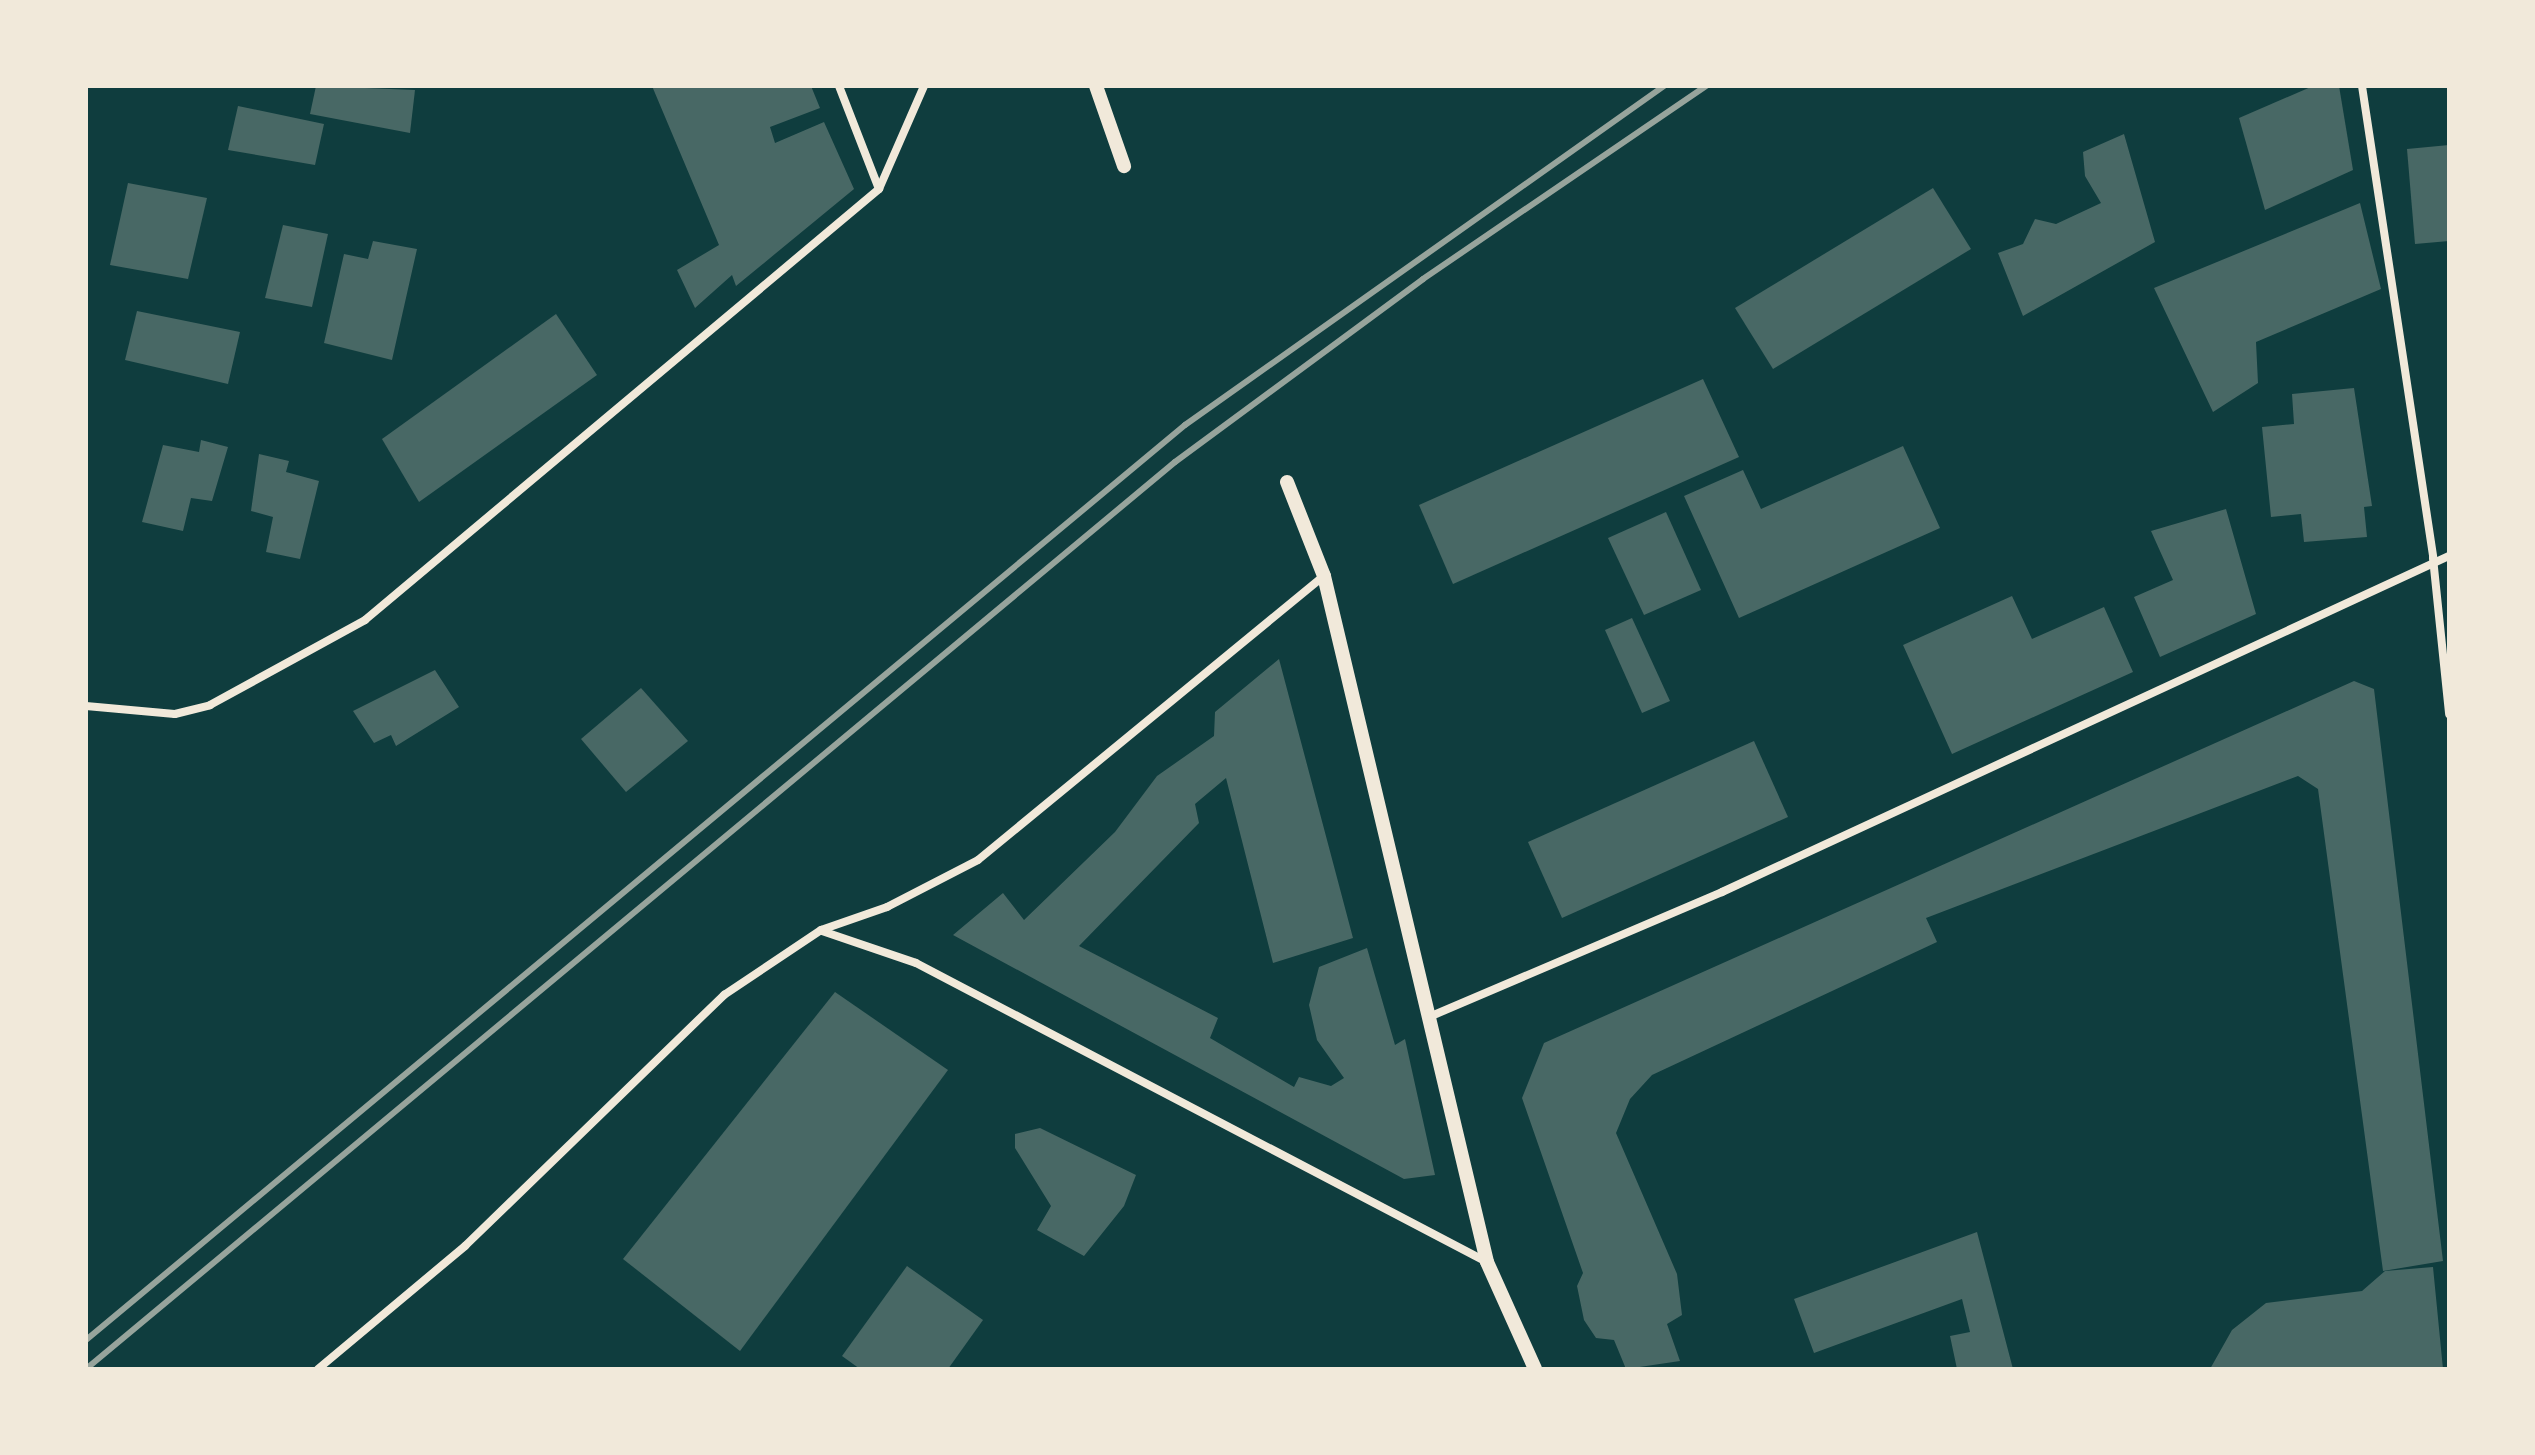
<!DOCTYPE html>
<style>
body{margin:0}
#map{position:relative;width:2535px;height:1455px;overflow:hidden;background:#0f3d3e;font-family:"DejaVu Sans",sans-serif}
div>[style]{position:absolute}
.building>*{inset:0;background:#486865}
.minor>*{height:8px;margin:-4px;padding:0 4px;transform-origin:4px;border-radius:4px;background:#f1e9da}
.tertiary>*{height:14px;margin:-7px;padding:0 7px;transform-origin:7px;border-radius:7px;background:#f1e9da}
.rail>*{height:6px;margin:-3px;padding:0 3px;transform-origin:3px;border-radius:3px;background:#97a49c}
span{translate:-50% -50%;white-space:nowrap;text-align:center;line-height:1.15;-webkit-text-stroke:7px #f1e9da;paint-order:stroke}
.frame{position:absolute;inset:0;border:88px solid #f1e9da;pointer-events:none}
</style>
<div id="map">
<div class="building">
<div style="clip-path:polygon(316px 86px,415px 90px,410px 133px,310px 114px)"></div>
<div style="clip-path:polygon(652px 86px,811px 86px,820px 108px,770px 127px,775px 143px,824px 122px,854px 189px,736px 286px,732px 275px,695px 308px,677px 270px,719px 245px)"></div>
<div style="clip-path:polygon(2313px 86px,2339px 86px,2353px 170px,2265px 210px,2239px 118px)"></div>
<div style="clip-path:polygon(238px 106px,324px 124px,315px 165px,228px 150px)"></div>
<div style="clip-path:polygon(2124px 134px,2155px 242px,2023px 316px,1998px 253px,2023px 244px,2035px 219px,2056px 224px,2101px 203px,2085px 176px,2083px 152px)"></div>
<div style="clip-path:polygon(2449px 145px,2449px 241px,2415px 244px,2407px 149px)"></div>
<div style="clip-path:polygon(128px 183px,207px 198px,188px 279px,110px 265px)"></div>
<div style="clip-path:polygon(1933px 188px,1971px 249px,1773px 369px,1735px 308px)"></div>
<div style="clip-path:polygon(2360px 203px,2381px 289px,2256px 342px,2258px 383px,2213px 412px,2154px 288px)"></div>
<div style="clip-path:polygon(283px 225px,328px 234px,312px 307px,265px 298px)"></div>
<div style="clip-path:polygon(373px 241px,417px 249px,392px 360px,324px 343px,344px 254px,368px 259px)"></div>
<div style="clip-path:polygon(137px 311px,240px 332px,228px 384px,125px 360px)"></div>
<div style="clip-path:polygon(556px 314px,597px 375px,419px 502px,382px 439px)"></div>
<div style="clip-path:polygon(1703px 379px,1739px 457px,1453px 584px,1419px 505px)"></div>
<div style="clip-path:polygon(2354px 388px,2372px 506px,2364px 507px,2367px 537px,2304px 542px,2301px 514px,2271px 517px,2262px 427px,2294px 424px,2292px 394px)"></div>
<div style="clip-path:polygon(201px 440px,228px 447px,212px 501px,191px 498px,183px 531px,142px 522px,163px 445px,199px 452px)"></div>
<div style="clip-path:polygon(1903px 446px,1940px 528px,1739px 618px,1684px 496px,1743px 470px,1761px 509px)"></div>
<div style="clip-path:polygon(259px 454px,289px 461px,286px 472px,319px 481px,300px 559px,266px 552px,273px 517px,251px 511px)"></div>
<div style="clip-path:polygon(2226px 509px,2256px 614px,2160px 657px,2134px 597px,2173px 580px,2151px 531px)"></div>
<div style="clip-path:polygon(1666px 512px,1701px 590px,1644px 615px,1608px 538px)"></div>
<div style="clip-path:polygon(2012px 596px,2032px 639px,2104px 607px,2133px 672px,1952px 754px,1903px 645px)"></div>
<div style="clip-path:polygon(1632px 618px,1670px 701px,1642px 713px,1605px 630px)"></div>
<div style="clip-path:polygon(1279px 659px,1353px 938px,1273px 963px,1226px 778px,1195px 804px,1199px 823px,1079px 946px,1218px 1018px,1210px 1038px,1294px 1087px,1299px 1077px,1331px 1086px,1344px 1078px,1317px 1040px,1309px 1005px,1319px 967px,1367px 948px,1395px 1045px,1405px 1039px,1435px 1175px,1404px 1179px,953px 935px,1003px 893px,1024px 920px,1115px 832px,1157px 776px,1214px 736px,1215px 712px)"></div>
<div style="clip-path:polygon(435px 670px,459px 707px,396px 746px,391px 735px,374px 743px,353px 711px)"></div>
<div style="clip-path:polygon(2354px 681px,2374px 689px,2443px 1261px,2383px 1271px,2318px 789px,2298px 776px,1926px 918px,1937px 942px,1652px 1075px,1630px 1099px,1616px 1133px,1677px 1274px,1682px 1315px,1667px 1324px,1680px 1361px,1626px 1369px,1614px 1340px,1596px 1338px,1584px 1320px,1577px 1286px,1583px 1273px,1522px 1098px,1544px 1043px)"></div>
<div style="clip-path:polygon(641px 688px,688px 741px,626px 792px,581px 739px)"></div>
<div style="clip-path:polygon(1754px 741px,1788px 817px,1562px 918px,1528px 842px)"></div>
<div style="clip-path:polygon(835px 992px,948px 1070px,740px 1351px,623px 1259px)"></div>
<div style="clip-path:polygon(1040px 1128px,1136px 1175px,1124px 1206px,1084px 1256px,1037px 1230px,1051px 1206px,1015px 1148px,1015px 1134px)"></div>
<div style="clip-path:polygon(1977px 1232px,2013px 1369px,1957px 1369px,1950px 1336px,1970px 1332px,1962px 1299px,1814px 1353px,1794px 1299px)"></div>
<div style="clip-path:polygon(907px 1266px,983px 1320px,948px 1369px,860px 1369px,842px 1356px)"></div>
<div style="clip-path:polygon(2433px 1267px,2443px 1369px,2210px 1369px,2232px 1330px,2266px 1303px,2362px 1291px,2385px 1271px)"></div>
</div>
<div class="minor">
<div style="left:839px;top:86px;width:110px;rotate:68.8deg"></div>
<div style="left:2362px;top:86px;width:477px;rotate:81.4deg"></div>
<div style="left:2433px;top:558px;width:157px;rotate:84.1deg"></div>
<div style="left:86px;top:706px;width:89px;rotate:5.1deg"></div>
<div style="left:175px;top:714px;width:36px;rotate:-14deg"></div>
<div style="left:210px;top:705px;width:177px;rotate:-28.7deg"></div>
<div style="left:365px;top:620px;width:671px;rotate:-39.98deg"></div>
<div style="left:879px;top:189px;width:112px;rotate:-66.4deg"></div>
<div style="left:822px;top:931px;width:99px;rotate:18.8deg"></div>
<div style="left:916px;top:963px;width:642px;rotate:27.64deg"></div>
<div style="left:1429px;top:1017px;width:319px;rotate:-23.1deg"></div>
<div style="left:1722px;top:892px;width:801px;rotate:-24.81deg"></div>
<div style="left:318px;top:1369px;width:192px;rotate:-39.9deg"></div>
<div style="left:465px;top:1246px;width:361px;rotate:-44.1deg"></div>
<div style="left:724px;top:995px;width:117px;rotate:-33.8deg"></div>
<div style="left:821px;top:930px;width:70px;rotate:-19.2deg"></div>
<div style="left:887px;top:907px;width:102px;rotate:-27.3deg"></div>
<div style="left:978px;top:860px;width:448px;rotate:-39.4deg"></div>
</div>
<div class="tertiary">
<div style="left:1096px;top:86px;width:85px;rotate:70.7deg"></div>
<div style="left:1287px;top:482px;width:101px;rotate:68.5deg"></div>
<div style="left:1324px;top:576px;width:705px;rotate:76.63deg"></div>
<div style="left:1487px;top:1262px;width:117px;rotate:65.8deg"></div>
</div>
<div class="rail">
<div style="left:86px;top:1340px;width:1430px;rotate:-39.78deg"></div>
<div style="left:1185px;top:425px;width:587px;rotate:-35.29deg"></div>
<div style="left:86px;top:1369px;width:1417px;rotate:-39.79deg"></div>
<div style="left:1175px;top:462px;width:308px;rotate:-36.4deg"></div>
<div style="left:1423px;top:279px;width:343px;rotate:-34.3deg"></div>
</div>
<div class="frame"></div>
</div>
